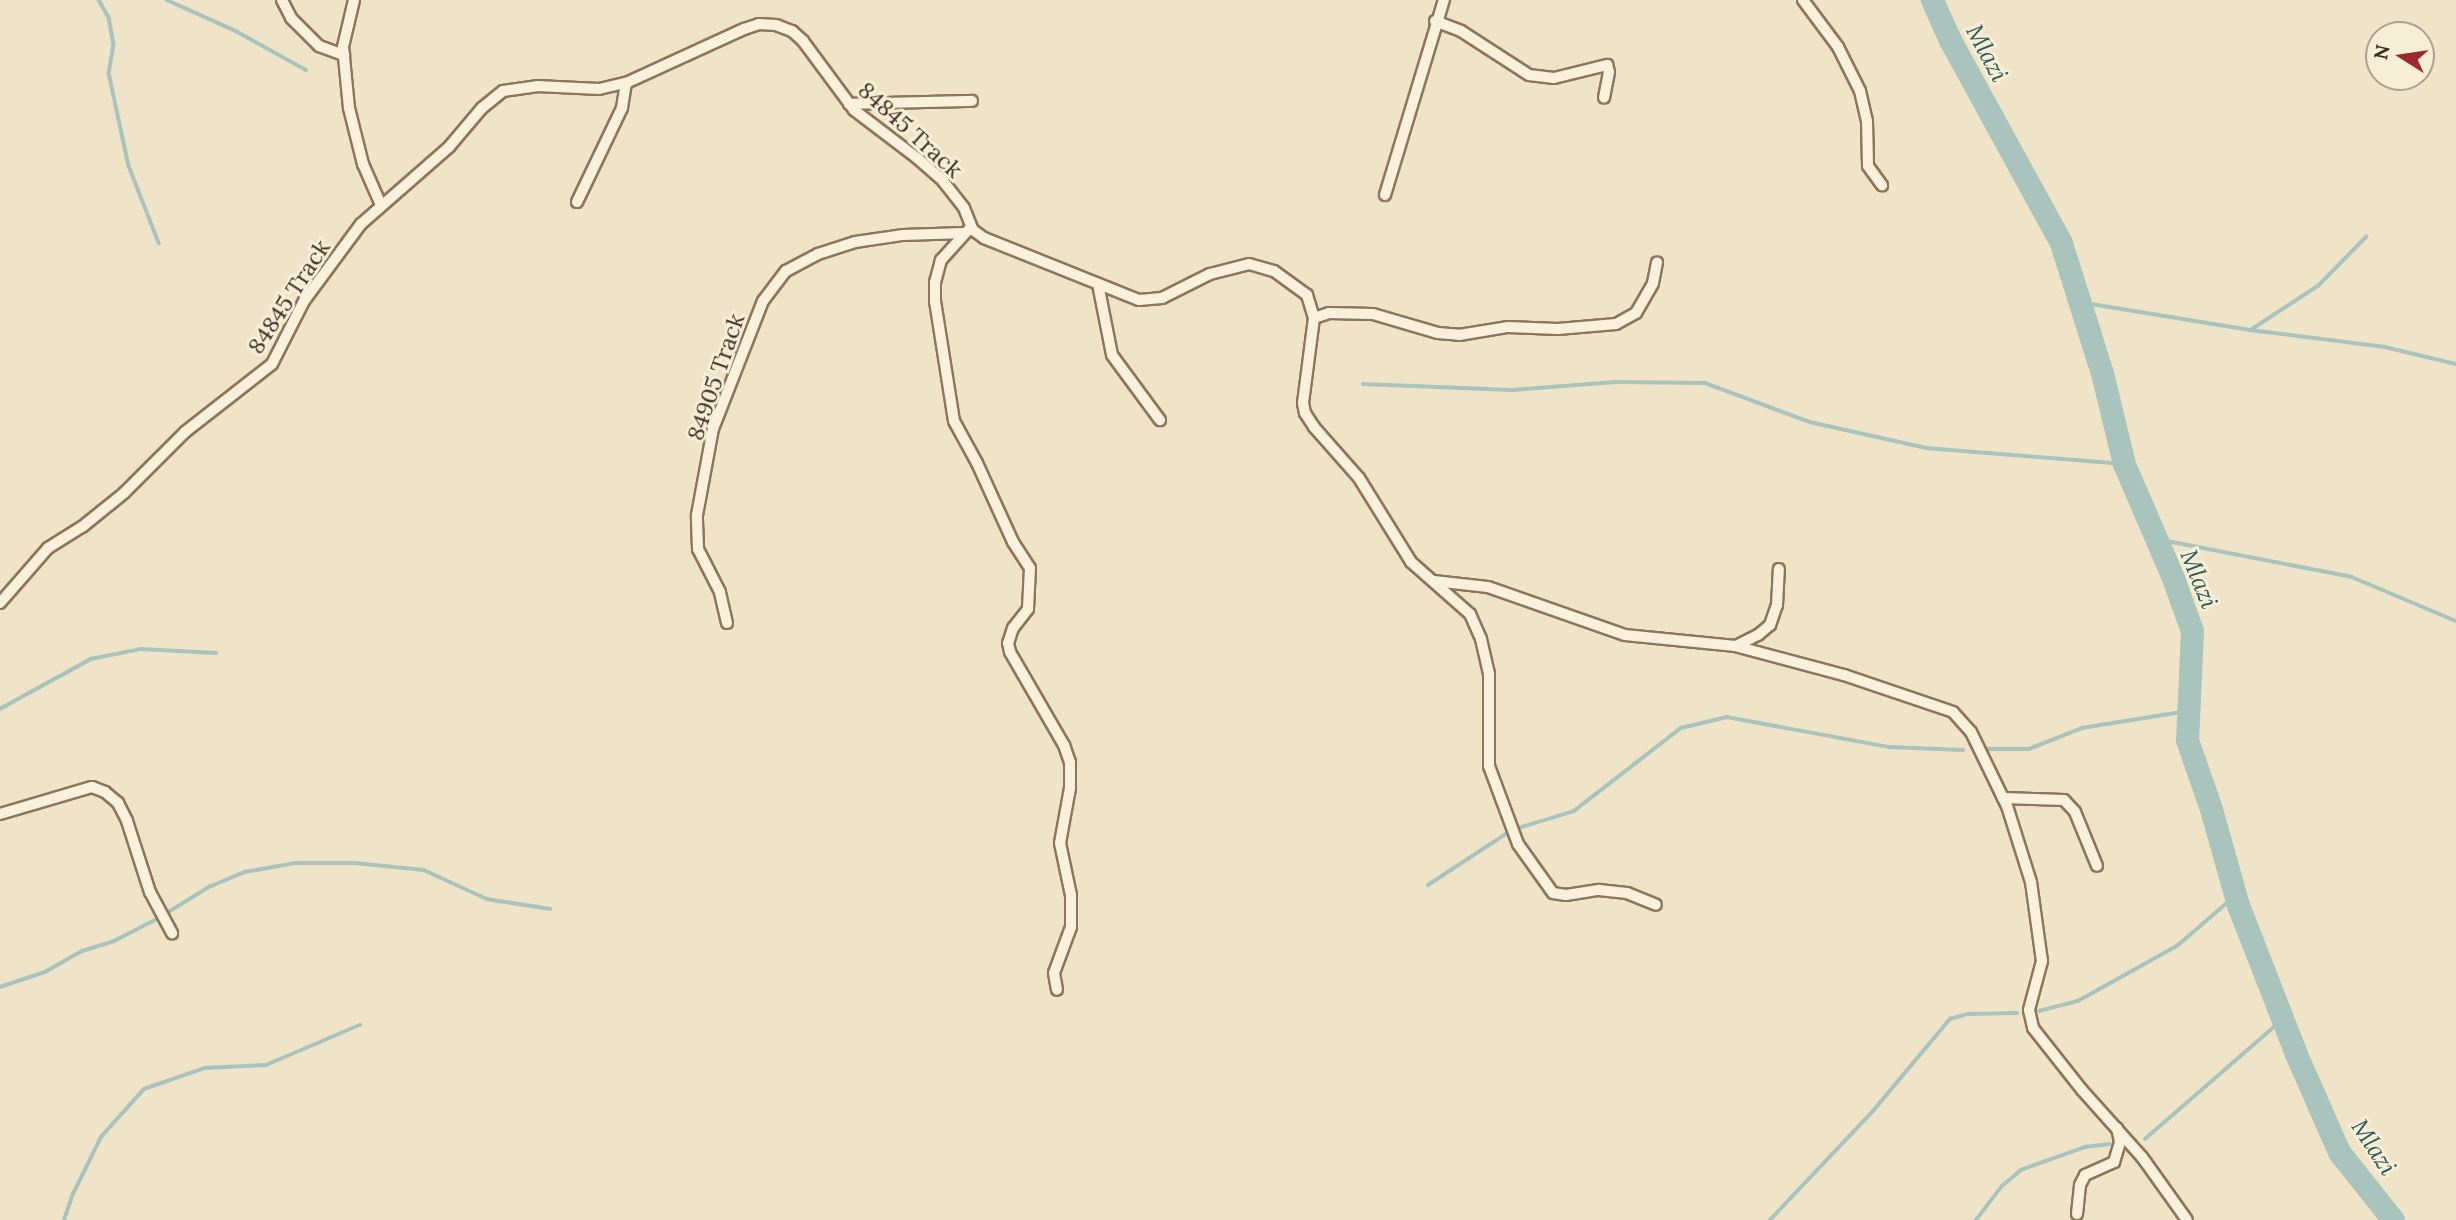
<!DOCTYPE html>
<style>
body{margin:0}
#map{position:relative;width:2456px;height:1220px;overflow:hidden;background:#f0e4c8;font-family:Lora,serif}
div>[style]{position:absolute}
.stream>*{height:3.5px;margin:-1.75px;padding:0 1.75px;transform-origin:1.75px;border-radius:1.75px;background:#a9c4bc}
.river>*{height:23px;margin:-11.5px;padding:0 11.5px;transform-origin:11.5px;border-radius:11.5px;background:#a9c4bc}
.roads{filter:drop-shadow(2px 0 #8d765c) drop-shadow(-2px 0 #8d765c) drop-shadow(0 2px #8d765c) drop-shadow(0 -2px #8d765c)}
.minor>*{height:10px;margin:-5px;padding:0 5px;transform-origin:5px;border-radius:5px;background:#faf1dc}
span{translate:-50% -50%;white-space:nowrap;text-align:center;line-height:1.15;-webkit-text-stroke:6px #f7eed8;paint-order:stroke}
.street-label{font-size:23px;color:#3d2e20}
.water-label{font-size:24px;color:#2f5d5a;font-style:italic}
.north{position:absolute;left:2365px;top:21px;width:70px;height:70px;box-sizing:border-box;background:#f7eed8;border:2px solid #ada18e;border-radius:50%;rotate:282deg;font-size:19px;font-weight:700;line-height:28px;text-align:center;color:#3d2e20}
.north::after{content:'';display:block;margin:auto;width:24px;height:32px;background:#9e2a2b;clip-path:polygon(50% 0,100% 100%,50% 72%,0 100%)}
</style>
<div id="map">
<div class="stream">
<div style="left:99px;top:0;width:20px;rotate:60deg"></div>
<div style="left:109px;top:17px;width:28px;rotate:80deg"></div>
<div style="left:114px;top:45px;width:28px;rotate:100deg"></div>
<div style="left:109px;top:73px;width:95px;rotate:77.9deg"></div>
<div style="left:129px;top:166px;width:83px;rotate:68.7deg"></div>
<div style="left:167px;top:0;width:76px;rotate:24.2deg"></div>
<div style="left:236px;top:31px;width:80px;rotate:29.1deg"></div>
<div style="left:2079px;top:302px;width:173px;rotate:9.3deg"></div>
<div style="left:2250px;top:330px;width:136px;rotate:7.2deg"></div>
<div style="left:2385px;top:347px;width:73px;rotate:13.5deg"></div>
<div style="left:2252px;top:329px;width:79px;rotate:-33.1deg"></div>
<div style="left:2318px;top:286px;width:69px;rotate:-45.6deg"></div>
<div style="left:1363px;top:384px;width:149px;rotate:2.3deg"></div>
<div style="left:1512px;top:390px;width:104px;rotate:-4.4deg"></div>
<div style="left:1616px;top:382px;width:89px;rotate:0.6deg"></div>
<div style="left:1705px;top:383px;width:112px;rotate:20.4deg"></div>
<div style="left:1810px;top:422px;width:119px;rotate:12.6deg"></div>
<div style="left:1926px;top:448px;width:199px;rotate:4.6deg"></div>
<div style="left:2157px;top:539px;width:199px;rotate:11deg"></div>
<div style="left:2352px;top:577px;width:113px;rotate:22.9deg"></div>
<div style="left:0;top:709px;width:104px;rotate:-28.8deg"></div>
<div style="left:91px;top:659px;width:51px;rotate:-11.3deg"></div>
<div style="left:141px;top:649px;width:75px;rotate:3.1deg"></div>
<div style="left:1988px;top:749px;width:41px"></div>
<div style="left:2029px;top:749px;width:57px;rotate:-21.6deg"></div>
<div style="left:2082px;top:728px;width:107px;rotate:-9.1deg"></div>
<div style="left:1428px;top:885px;width:100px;rotate:-33.2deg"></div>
<div style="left:1512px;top:830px;width:65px;rotate:-17deg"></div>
<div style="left:1574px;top:811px;width:135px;rotate:-37.8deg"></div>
<div style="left:1681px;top:728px;width:47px;rotate:-13.4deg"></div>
<div style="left:1727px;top:717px;width:165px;rotate:10.5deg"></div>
<div style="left:1889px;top:747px;width:74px;rotate:2.3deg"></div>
<div style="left:165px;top:914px;width:52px;rotate:-31.5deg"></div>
<div style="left:209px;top:887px;width:39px;rotate:-23deg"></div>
<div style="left:245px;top:872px;width:52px;rotate:-10deg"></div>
<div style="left:296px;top:863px;width:59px"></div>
<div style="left:355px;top:863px;width:69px;rotate:5.8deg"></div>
<div style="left:424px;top:870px;width:69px;rotate:24.7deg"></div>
<div style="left:487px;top:899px;width:64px;rotate:9deg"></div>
<div style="left:0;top:987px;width:47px;rotate:-18.4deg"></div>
<div style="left:45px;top:972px;width:43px;rotate:-29.6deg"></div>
<div style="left:82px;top:951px;width:34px;rotate:-17deg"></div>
<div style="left:114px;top:941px;width:51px;rotate:-27.1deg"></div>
<div style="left:2039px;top:1011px;width:40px;rotate:-14.4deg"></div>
<div style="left:2078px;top:1001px;width:113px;rotate:-29.1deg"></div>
<div style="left:2177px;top:946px;width:78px;rotate:-40.8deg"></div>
<div style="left:2145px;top:1139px;width:184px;rotate:-41deg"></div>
<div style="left:64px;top:1220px;width:28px;rotate:-71deg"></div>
<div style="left:73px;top:1194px;width:64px;rotate:-63.8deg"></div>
<div style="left:101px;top:1137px;width:64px;rotate:-48.1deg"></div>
<div style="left:144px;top:1089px;width:65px;rotate:-19deg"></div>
<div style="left:205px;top:1068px;width:61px;rotate:-2.8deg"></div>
<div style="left:266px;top:1065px;width:102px;rotate:-23.1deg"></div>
<div style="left:1770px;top:1220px;width:150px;rotate:-46.6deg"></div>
<div style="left:1873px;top:1111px;width:120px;rotate:-50.1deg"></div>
<div style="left:1950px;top:1019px;width:19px;rotate:-16deg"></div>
<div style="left:1968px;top:1014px;width:49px;rotate:-1.2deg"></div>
<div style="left:1976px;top:1220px;width:43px;rotate:-52.6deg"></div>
<div style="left:2002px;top:1186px;width:25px;rotate:-40deg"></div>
<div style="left:2021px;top:1170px;width:68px;rotate:-19.8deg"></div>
<div style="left:2085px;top:1147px;width:25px;rotate:-7deg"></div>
</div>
<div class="river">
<div style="left:1932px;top:0;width:44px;rotate:65.8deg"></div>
<div style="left:1950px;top:40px;width:231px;rotate:61.3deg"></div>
<div style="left:2061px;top:243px;width:136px;rotate:72.5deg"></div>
<div style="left:2102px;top:373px;width:94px;rotate:76.4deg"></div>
<div style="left:2124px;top:464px;width:124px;rotate:66.7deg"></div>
<div style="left:2173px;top:578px;width:56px;rotate:70.3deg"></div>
<div style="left:2192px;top:631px;width:109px;rotate:92.6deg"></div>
<div style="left:2187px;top:740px;width:73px;rotate:70.8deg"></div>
<div style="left:2211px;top:809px;width:100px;rotate:74.3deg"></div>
<div style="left:2238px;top:905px;width:160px;rotate:68.7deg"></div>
<div style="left:2296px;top:1054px;width:107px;rotate:66.3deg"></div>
<div style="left:2339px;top:1152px;width:87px;rotate:51.5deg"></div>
</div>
<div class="roads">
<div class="minor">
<div style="left:282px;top:0;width:20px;rotate:63deg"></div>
<div style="left:291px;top:18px;width:40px;rotate:45deg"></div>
<div style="left:319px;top:46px;width:27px;rotate:20deg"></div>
<div style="left:354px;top:0;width:48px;rotate:103.2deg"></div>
<div style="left:343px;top:47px;width:61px;rotate:84.4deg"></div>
<div style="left:349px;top:108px;width:58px;rotate:76deg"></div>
<div style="left:363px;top:164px;width:45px;rotate:66.3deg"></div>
<div style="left:1803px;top:0;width:59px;rotate:53.3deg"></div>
<div style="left:1838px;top:47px;width:49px;rotate:63.4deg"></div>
<div style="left:1860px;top:91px;width:31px;rotate:77deg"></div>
<div style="left:1867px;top:121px;width:45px;rotate:88.7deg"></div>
<div style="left:1868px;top:166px;width:24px;rotate:54deg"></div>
<div style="left:1435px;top:21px;width:28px;rotate:21deg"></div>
<div style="left:1461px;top:31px;width:81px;rotate:32.9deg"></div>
<div style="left:1529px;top:75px;width:25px;rotate:7deg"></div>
<div style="left:1554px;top:78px;width:55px;rotate:-13.8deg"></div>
<div style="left:1607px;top:65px;width:7px;rotate:74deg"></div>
<div style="left:1609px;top:72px;width:26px;rotate:101deg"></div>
<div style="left:849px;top:104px;width:123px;rotate:-1.4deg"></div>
<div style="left:1385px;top:195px;width:204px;rotate:-73.2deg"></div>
<div style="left:577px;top:202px;width:104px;rotate:-64.4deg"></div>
<div style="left:622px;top:108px;width:25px;rotate:-81deg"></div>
<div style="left:971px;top:227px;width:45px;rotate:132.3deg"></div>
<div style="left:941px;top:260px;width:23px;rotate:105deg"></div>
<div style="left:935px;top:282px;width:19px;rotate:90deg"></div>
<div style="left:935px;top:301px;width:121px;rotate:81deg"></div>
<div style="left:954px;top:421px;width:48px;rotate:61.3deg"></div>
<div style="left:977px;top:463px;width:87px;rotate:65.5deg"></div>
<div style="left:1013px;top:542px;width:31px;rotate:57deg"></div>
<div style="left:1030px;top:568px;width:41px;rotate:92.8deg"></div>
<div style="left:1028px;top:609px;width:24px;rotate:128deg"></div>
<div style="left:1013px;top:628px;width:16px;rotate:108deg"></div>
<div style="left:1008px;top:643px;width:9px;rotate:77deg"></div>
<div style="left:1010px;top:652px;width:108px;rotate:59.9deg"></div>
<div style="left:1064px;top:745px;width:18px;rotate:71deg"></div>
<div style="left:1070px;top:762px;width:26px;rotate:90deg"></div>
<div style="left:1070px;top:788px;width:56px;rotate:100.3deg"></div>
<div style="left:1060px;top:843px;width:53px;rotate:78.1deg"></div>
<div style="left:1071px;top:895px;width:32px;rotate:90deg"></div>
<div style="left:1071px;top:927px;width:49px;rotate:110.3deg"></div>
<div style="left:1054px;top:973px;width:17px;rotate:80deg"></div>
<div style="left:1098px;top:284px;width:72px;rotate:78.8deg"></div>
<div style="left:1112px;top:355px;width:81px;rotate:53.6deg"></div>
<div style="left:1314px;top:318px;width:16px;rotate:-18deg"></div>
<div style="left:1329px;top:313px;width:44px;rotate:1.3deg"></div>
<div style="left:1373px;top:314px;width:68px;rotate:16.3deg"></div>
<div style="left:1438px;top:333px;width:21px;rotate:5deg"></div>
<div style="left:1459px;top:335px;width:50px;rotate:-9.3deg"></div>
<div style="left:1508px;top:327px;width:50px;rotate:2.3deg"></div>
<div style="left:1558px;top:329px;width:58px;rotate:-4.9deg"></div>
<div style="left:1616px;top:324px;width:23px;rotate:-29deg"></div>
<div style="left:1636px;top:313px;width:34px;rotate:-60deg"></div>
<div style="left:1653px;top:283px;width:21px;rotate:-79deg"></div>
<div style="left:1434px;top:581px;width:54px;rotate:6.3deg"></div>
<div style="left:1488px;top:587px;width:145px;rotate:19.3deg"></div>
<div style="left:1625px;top:635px;width:111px;rotate:5.7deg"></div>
<div style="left:1735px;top:646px;width:113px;rotate:14.9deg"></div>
<div style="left:1844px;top:675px;width:115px;rotate:18.7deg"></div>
<div style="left:1953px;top:712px;width:27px;rotate:48deg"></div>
<div style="left:1971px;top:732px;width:82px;rotate:64.1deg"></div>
<div style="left:2007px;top:806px;width:80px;rotate:72.5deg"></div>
<div style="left:2031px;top:882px;width:80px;rotate:82.1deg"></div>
<div style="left:2042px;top:961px;width:51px;rotate:104.9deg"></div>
<div style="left:2029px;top:1010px;width:18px;rotate:77deg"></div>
<div style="left:2033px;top:1028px;width:79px;rotate:51.7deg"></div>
<div style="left:2082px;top:1090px;width:90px;rotate:48.2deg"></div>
<div style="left:2142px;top:1157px;width:77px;rotate:54.5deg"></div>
<div style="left:0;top:603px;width:73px;rotate:-48.9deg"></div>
<div style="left:48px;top:548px;width:40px;rotate:-32deg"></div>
<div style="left:82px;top:527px;width:54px;rotate:-39deg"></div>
<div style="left:124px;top:493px;width:86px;rotate:-45deg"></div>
<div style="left:185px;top:432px;width:110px;rotate:-38deg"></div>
<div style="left:272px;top:364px;width:71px;rotate:-63.1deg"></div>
<div style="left:304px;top:301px;width:96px;rotate:-53.5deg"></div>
<div style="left:361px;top:224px;width:117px;rotate:-41.2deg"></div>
<div style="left:449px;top:147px;width:51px;rotate:-49.8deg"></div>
<div style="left:482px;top:108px;width:27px;rotate:-39deg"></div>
<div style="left:503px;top:91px;width:34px;rotate:-8deg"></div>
<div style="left:537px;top:86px;width:62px;rotate:2.8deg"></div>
<div style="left:599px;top:89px;width:28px;rotate:-13deg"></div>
<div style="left:626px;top:83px;width:130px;rotate:-24.6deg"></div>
<div style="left:744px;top:29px;width:16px;rotate:-18deg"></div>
<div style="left:759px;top:24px;width:17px;rotate:3deg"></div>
<div style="left:776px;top:25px;width:17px;rotate:21deg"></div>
<div style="left:792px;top:31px;width:15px;rotate:42deg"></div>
<div style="left:803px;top:41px;width:86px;rotate:53.5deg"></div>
<div style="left:854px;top:110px;width:79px;rotate:37.3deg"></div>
<div style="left:917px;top:158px;width:35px;rotate:41deg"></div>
<div style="left:943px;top:181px;width:34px;rotate:52deg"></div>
<div style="left:964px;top:208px;width:24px;rotate:68deg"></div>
<div style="left:973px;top:230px;width:14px;rotate:36deg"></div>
<div style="left:984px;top:238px;width:167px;rotate:21.8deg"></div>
<div style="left:1139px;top:300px;width:23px;rotate:-5deg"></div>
<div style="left:1162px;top:298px;width:54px;rotate:-26.6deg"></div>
<div style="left:1210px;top:274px;width:40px;rotate:-14.4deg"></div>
<div style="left:1249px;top:264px;width:26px;rotate:16deg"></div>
<div style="left:1274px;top:271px;width:41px;rotate:36deg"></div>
<div style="left:1307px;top:295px;width:24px;rotate:73deg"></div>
<div style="left:1314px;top:318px;width:86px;rotate:97.4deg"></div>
<div style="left:1303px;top:403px;width:10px;rotate:79deg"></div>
<div style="left:1305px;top:413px;width:17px;rotate:57deg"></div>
<div style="left:1314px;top:427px;width:68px;rotate:48.6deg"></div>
<div style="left:1359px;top:478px;width:99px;rotate:58.2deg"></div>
<div style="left:1411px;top:562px;width:79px;rotate:41.4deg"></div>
<div style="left:1470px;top:614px;width:27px;rotate:66deg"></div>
<div style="left:1481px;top:639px;width:36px;rotate:77deg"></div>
<div style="left:1489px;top:674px;width:92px;rotate:90deg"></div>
<div style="left:1489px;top:766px;width:83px;rotate:69.6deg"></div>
<div style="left:1518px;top:844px;width:60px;rotate:54.5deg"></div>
<div style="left:1553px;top:893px;width:13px;rotate:9deg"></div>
<div style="left:1566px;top:895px;width:33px;rotate:-9deg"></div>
<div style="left:1599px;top:890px;width:28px;rotate:6deg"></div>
<div style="left:1627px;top:893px;width:31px;rotate:22deg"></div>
<div style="left:727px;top:623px;width:32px;rotate:-103deg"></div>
<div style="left:720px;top:592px;width:48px;rotate:-117.1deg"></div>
<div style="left:698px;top:549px;width:34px;rotate:-92deg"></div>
<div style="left:697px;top:515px;width:87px;rotate:-79.5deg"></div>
<div style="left:713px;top:429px;width:137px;rotate:-68.7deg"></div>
<div style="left:763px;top:301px;width:38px;rotate:-53deg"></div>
<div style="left:786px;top:271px;width:36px;rotate:-28deg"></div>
<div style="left:818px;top:254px;width:39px;rotate:-18deg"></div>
<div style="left:855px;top:242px;width:49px;rotate:-8.3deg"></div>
<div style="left:903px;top:235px;width:61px;rotate:-1.9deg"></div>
<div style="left:1736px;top:646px;width:25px;rotate:-27deg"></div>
<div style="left:1758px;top:635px;width:16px;rotate:-40deg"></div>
<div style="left:1770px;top:625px;width:21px;rotate:-71deg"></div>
<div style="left:1777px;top:605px;width:36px;rotate:-87deg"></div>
<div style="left:2003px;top:798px;width:61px;rotate:1.9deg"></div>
<div style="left:2064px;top:800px;width:16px;rotate:47deg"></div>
<div style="left:2075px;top:812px;width:58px;rotate:67.8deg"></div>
<div style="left:0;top:814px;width:96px;rotate:-16.4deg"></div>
<div style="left:92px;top:787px;width:14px;rotate:21deg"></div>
<div style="left:105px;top:792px;width:17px;rotate:40deg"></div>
<div style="left:118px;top:803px;width:20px;rotate:63deg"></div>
<div style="left:127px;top:821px;width:75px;rotate:72.1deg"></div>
<div style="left:150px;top:892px;width:47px;rotate:61.8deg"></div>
<div style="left:2077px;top:1214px;width:29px;rotate:-84deg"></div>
<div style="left:2080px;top:1185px;width:11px;rotate:-63deg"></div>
<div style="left:2085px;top:1175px;width:32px;rotate:-24deg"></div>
<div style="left:2114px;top:1162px;width:21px;rotate:-73deg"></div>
<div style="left:2120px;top:1142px;width:14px;rotate:-102deg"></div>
</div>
</div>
<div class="street-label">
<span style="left:910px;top:130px;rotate:42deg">84845 Track</span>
<span style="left:289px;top:297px;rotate:-57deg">84845 Track</span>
<span style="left:716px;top:377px;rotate:-71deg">84905 Track</span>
</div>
<div class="water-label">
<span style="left:1987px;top:53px;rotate:62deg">Mlazi</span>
<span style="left:2199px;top:579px;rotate:68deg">Mlazi</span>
<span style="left:2374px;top:1147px;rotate:57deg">Mlazi</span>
</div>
<div class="north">N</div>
</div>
